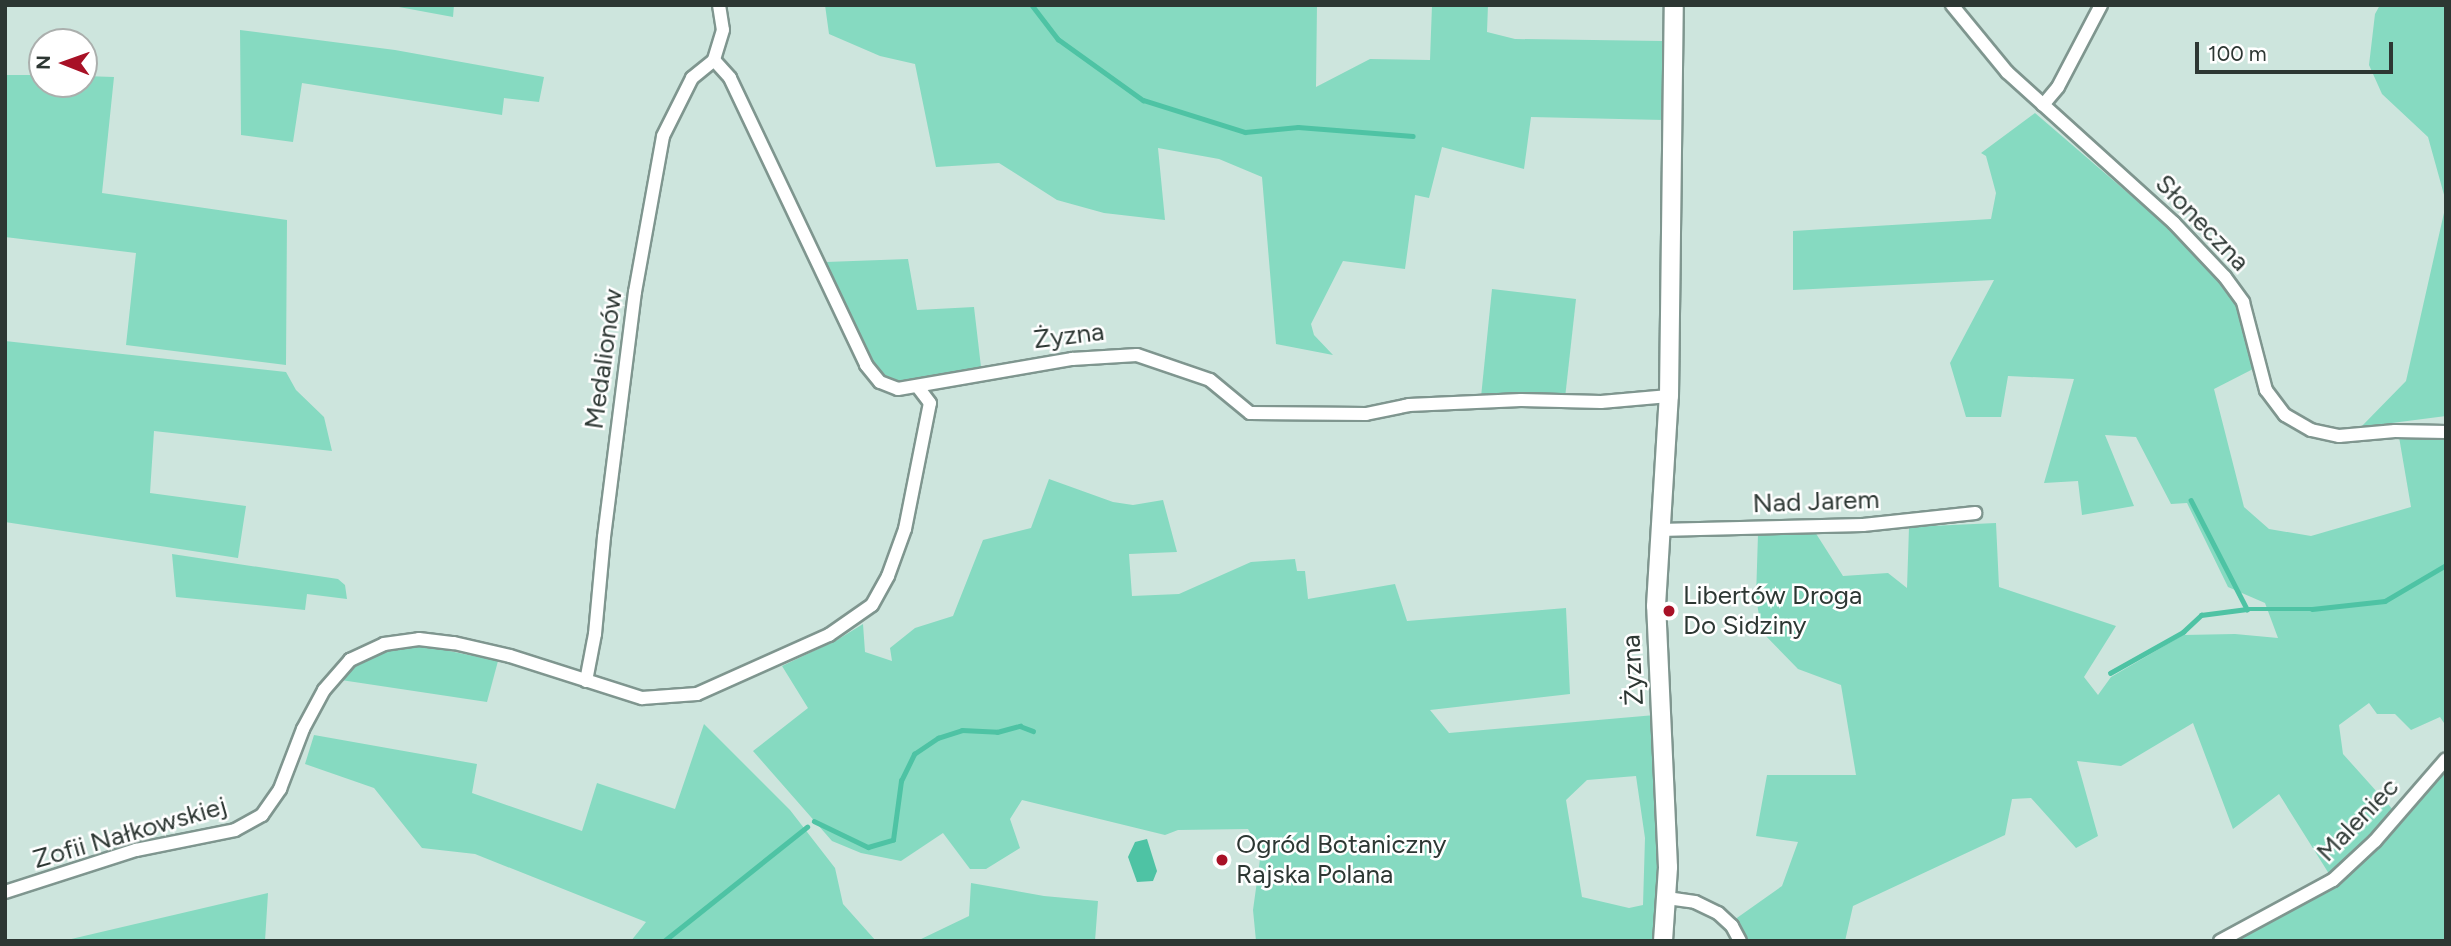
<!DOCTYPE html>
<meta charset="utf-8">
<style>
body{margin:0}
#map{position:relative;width:2451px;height:946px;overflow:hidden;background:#cde5dd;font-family:Figtree,sans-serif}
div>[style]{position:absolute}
.green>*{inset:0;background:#86dac1}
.water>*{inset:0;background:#4ec3a4}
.stream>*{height:4.5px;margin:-2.25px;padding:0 2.25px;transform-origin:2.25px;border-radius:2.25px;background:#4ec3a4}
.roads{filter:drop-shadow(2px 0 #7f968f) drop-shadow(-2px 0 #7f968f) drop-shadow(0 2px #7f968f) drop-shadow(0 -2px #7f968f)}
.street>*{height:12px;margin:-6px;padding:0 6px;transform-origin:6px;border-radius:6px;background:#fff}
.secondary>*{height:18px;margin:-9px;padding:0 9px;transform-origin:9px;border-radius:9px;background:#fff}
.dots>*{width:19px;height:19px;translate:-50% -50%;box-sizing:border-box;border:4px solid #fff;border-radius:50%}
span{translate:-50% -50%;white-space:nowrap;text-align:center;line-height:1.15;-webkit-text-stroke:5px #fff;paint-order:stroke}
.street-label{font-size:26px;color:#2d3733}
.poi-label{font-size:26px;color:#2d3733}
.left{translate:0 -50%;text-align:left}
.frame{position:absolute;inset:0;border:7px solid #2d3733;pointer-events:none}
.north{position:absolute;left:28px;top:28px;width:70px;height:70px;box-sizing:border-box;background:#fff;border:2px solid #abafad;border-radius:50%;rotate:271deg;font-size:19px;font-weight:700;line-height:28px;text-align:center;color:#2d3733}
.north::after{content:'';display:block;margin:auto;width:24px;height:32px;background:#a81126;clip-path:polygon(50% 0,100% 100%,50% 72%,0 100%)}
.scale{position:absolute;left:2195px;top:42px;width:198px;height:32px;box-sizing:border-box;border:4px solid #2d3733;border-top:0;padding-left:9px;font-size:21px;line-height:24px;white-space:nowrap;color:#2d3733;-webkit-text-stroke:5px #fff;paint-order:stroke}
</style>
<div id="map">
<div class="green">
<div style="clip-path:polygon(388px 5px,454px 5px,453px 17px)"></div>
<div style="clip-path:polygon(825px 5px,1317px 5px,1316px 87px,1370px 59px,1430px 60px,1432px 5px,1488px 5px,1487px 32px,1515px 39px,1662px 41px,1664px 120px,1531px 117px,1524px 169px,1442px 147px,1429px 198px,1415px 195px,1405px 269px,1343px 261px,1311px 324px,1314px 335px,1333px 355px,1276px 344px,1262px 177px,1219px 159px,1158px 148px,1165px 220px,1104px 213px,1057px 200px,999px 163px,936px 167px,915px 64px,880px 56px,829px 34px)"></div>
<div style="clip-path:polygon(2380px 5px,2446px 5px,2446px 202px,2428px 137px,2382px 94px,2369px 65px,2375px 14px)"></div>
<div style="clip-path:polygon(240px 30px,395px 50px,544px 77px,539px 102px,504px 98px,502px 115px,302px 83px,293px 142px,241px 135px)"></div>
<div style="clip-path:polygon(5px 75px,42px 75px,42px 84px,84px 84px,84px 76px,114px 77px,102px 193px,287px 220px,286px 365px,126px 345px,136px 253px,5px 237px)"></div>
<div style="clip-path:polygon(2035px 113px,2214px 267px,2237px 304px,2255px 368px,2214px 389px,2244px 507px,2269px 529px,2311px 536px,2411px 507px,2399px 437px,2446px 436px,2446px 726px,2440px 717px,2411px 730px,2395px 714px,2377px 714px,2369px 703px,2339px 725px,2343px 754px,2395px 812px,2331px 877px,2279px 794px,2233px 829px,2193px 723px,2121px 766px,2077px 761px,2098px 836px,2076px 848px,2031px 798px,2012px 799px,2005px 835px,1853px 906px,1845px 941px,1745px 941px,1734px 920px,1782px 886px,1798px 842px,1756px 836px,1767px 775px,1856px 775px,1841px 685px,1798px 669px,1762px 632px,1756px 598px,1758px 534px,1815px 532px,1843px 576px,1888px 573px,1907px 588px,1909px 527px,1996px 523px,1999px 587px,2116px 626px,2084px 677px,2098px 695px,2111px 677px,2183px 635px,2235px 634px,2278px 638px,2265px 603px,2228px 587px,2187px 503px,2171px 504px,2136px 437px,2105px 435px,2134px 506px,2082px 515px,2078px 481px,2044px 483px,2074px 379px,2008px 376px,2001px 417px,1966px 417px,1950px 363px,1994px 280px,1793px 290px,1793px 231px,1991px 219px,1996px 193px,1986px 156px,1981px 153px)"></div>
<div style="clip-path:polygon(2446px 204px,2446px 416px,2361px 427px,2406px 381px)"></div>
<div style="clip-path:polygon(908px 259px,917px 310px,974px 307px,981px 367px,897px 383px,884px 376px,871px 363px,826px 262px)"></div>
<div style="clip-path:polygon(1492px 289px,1576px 299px,1565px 398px,1481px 397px)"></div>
<div style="clip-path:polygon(5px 341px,286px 372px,296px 390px,324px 417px,332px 451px,154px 431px,150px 493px,246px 506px,238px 558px,5px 522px)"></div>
<div style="clip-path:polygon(evenodd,1049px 479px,1113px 502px,1133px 505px,1163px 500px,1177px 552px,1129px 554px,1132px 596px,1179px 594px,1251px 562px,1295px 559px,1297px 571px,1305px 571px,1308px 599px,1395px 584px,1407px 621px,1566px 608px,1570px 694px,1430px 710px,1449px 733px,1655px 715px,1661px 840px,1658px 941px,1256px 941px,1253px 910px,1261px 852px,1248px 829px,1178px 830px,1165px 835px,1022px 800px,1010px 819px,1020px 848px,986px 869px,970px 869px,943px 833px,901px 861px,861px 853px,832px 841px,753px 751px,808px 708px,782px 666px,837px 640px,863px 624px,865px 652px,892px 661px,890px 648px,915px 628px,953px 616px,983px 540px,1031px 528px,1049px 479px,1636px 776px,1645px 838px,1643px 905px,1629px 908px,1582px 897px,1566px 800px,1587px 780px,1636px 776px)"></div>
<div style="clip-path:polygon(172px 554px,338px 579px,345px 585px,347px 599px,307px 594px,305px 610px,176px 597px)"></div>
<div style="clip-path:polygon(420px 645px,498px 661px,487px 702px,341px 680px,358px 662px,375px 653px)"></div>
<div style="clip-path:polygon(704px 724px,790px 810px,835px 868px,843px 904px,876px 941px,631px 941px,646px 922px,475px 854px,422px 848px,374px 788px,305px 764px,314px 735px,477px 764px,472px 793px,582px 831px,597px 783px,675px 809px)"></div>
<div style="clip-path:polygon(2446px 764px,2446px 941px,2232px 941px,2329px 887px)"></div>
<div style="clip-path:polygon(971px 883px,1044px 896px,1098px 901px,1095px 941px,917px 941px,969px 916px)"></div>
<div style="clip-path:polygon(268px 893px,265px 941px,63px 941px,84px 936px)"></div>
</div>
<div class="water">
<div style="clip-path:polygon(1147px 839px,1157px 871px,1153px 881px,1137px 882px,1128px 857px,1135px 842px)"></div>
</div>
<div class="stream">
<div style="left:1032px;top:5px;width:43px;rotate:52.6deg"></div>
<div style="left:1058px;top:39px;width:105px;rotate:35.7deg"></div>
<div style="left:1143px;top:100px;width:107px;rotate:17.4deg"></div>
<div style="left:1245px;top:132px;width:53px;rotate:-5.4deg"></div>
<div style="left:1298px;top:127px;width:115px;rotate:4.5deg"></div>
<div style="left:2191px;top:500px;width:123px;rotate:62.8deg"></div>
<div style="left:2110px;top:673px;width:84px;rotate:-29.3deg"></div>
<div style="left:2183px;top:632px;width:25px;rotate:-43deg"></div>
<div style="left:2201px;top:615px;width:46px;rotate:-7.4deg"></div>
<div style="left:2247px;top:609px;width:65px"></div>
<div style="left:2312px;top:609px;width:73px;rotate:-6.3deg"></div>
<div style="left:2385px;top:601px;width:71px;rotate:-30.5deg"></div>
<div style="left:814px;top:821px;width:60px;rotate:25.7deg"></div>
<div style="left:868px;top:847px;width:26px;rotate:-16deg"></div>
<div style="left:893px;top:840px;width:60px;rotate:-82.3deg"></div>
<div style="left:901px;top:781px;width:30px;rotate:-64deg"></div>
<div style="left:914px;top:754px;width:29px;rotate:-34deg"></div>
<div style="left:938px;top:738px;width:25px;rotate:-18deg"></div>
<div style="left:962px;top:730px;width:35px;rotate:3deg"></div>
<div style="left:997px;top:732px;width:24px;rotate:-15deg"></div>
<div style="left:1020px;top:726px;width:14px;rotate:21deg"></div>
<div style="left:664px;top:941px;width:183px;rotate:-38.6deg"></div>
</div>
<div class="roads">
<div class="street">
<div style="left:719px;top:5px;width:25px;rotate:81deg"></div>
<div style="left:723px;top:30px;width:31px;rotate:107deg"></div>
<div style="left:714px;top:60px;width:24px;rotate:48deg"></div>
<div style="left:730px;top:78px;width:318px;rotate:64.6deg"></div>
<div style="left:866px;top:365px;width:22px;rotate:51deg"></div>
<div style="left:880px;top:382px;width:19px;rotate:21deg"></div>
<div style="left:898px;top:389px;width:177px;rotate:-9.8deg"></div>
<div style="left:1072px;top:359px;width:65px;rotate:-3.5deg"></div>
<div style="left:1137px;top:355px;width:77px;rotate:18.9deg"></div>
<div style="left:1210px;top:380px;width:52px;rotate:39.5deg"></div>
<div style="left:1250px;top:413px;width:116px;rotate:0.5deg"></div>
<div style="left:1366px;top:414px;width:44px;rotate:-11.8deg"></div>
<div style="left:1409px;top:405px;width:112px;rotate:-2.6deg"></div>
<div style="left:1521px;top:400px;width:80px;rotate:1.4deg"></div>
<div style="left:1601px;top:402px;width:68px;rotate:-5deg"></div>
<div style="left:1952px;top:5px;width:87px;rotate:50.6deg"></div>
<div style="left:2007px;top:72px;width:225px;rotate:42.1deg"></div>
<div style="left:2174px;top:223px;width:74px;rotate:46.6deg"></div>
<div style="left:2225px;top:277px;width:31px;rotate:54deg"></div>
<div style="left:2243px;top:302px;width:91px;rotate:75.4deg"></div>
<div style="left:2266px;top:390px;width:31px;rotate:53deg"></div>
<div style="left:2285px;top:415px;width:30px;rotate:30deg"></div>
<div style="left:2311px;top:430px;width:29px;rotate:12deg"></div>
<div style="left:2339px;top:436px;width:56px;rotate:-5.1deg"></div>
<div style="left:2395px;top:431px;width:51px;rotate:1.1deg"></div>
<div style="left:2043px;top:105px;width:23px;rotate:-50deg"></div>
<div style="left:2058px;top:87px;width:93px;rotate:-62.3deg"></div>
<div style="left:1659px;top:530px;width:204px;rotate:-1.4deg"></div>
<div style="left:1863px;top:525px;width:113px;rotate:-6.1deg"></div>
<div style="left:586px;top:681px;width:48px;rotate:-79.2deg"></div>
<div style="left:595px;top:634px;width:97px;rotate:-84.7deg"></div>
<div style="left:604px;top:537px;width:247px;rotate:-82.8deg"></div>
<div style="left:635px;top:292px;width:158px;rotate:-79.8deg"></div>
<div style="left:663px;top:136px;width:65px;rotate:-63.4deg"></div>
<div style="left:692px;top:78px;width:28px;rotate:-39deg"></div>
<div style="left:5px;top:892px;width:138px;rotate:-17.8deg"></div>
<div style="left:136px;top:850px;width:101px;rotate:-11.4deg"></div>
<div style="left:235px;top:830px;width:31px;rotate:-29deg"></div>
<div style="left:262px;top:815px;width:32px;rotate:-55deg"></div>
<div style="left:280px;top:789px;width:64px;rotate:-69deg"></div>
<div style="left:303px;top:729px;width:44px;rotate:-61.7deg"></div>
<div style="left:324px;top:690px;width:40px;rotate:-49deg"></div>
<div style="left:350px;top:660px;width:38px;rotate:-25deg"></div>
<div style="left:384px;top:644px;width:35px;rotate:-8deg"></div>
<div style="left:419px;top:639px;width:35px;rotate:7deg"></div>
<div style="left:454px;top:643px;width:57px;rotate:13.1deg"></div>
<div style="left:510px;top:656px;width:139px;rotate:17.7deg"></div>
<div style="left:642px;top:698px;width:55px;rotate:-4.2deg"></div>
<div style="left:697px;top:694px;width:145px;rotate:-24.1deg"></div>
<div style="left:829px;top:635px;width:52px;rotate:-34.9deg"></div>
<div style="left:872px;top:605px;width:33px;rotate:-61deg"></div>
<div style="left:888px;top:576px;width:50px;rotate:-70.1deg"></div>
<div style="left:905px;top:529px;width:128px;rotate:-78.8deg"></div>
<div style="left:930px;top:403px;width:20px;rotate:-127deg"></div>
<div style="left:1667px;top:898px;width:28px;rotate:8deg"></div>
<div style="left:1695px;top:902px;width:25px;rotate:26deg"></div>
<div style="left:1718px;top:913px;width:19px;rotate:43deg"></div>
<div style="left:1732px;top:926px;width:17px;rotate:62deg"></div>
<div style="left:2220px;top:941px;width:128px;rotate:-28.4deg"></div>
<div style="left:2333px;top:880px;width:57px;rotate:-42.9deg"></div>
<div style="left:2375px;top:841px;width:108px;rotate:-49.1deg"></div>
</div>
<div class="secondary">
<div style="left:1663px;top:941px;width:74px;rotate:-86.1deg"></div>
<div style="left:1668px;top:867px;width:261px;rotate:-92.6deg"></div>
<div style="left:1656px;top:606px;width:210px;rotate:-86.5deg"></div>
<div style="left:1669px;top:396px;width:391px;rotate:-89.3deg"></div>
</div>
</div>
<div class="dots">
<div style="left:1669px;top:611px;background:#a81126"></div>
<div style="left:1222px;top:860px;background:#a81126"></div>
</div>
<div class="street-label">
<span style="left:2202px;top:223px;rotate:46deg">Słoneczna</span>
<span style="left:1069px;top:336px;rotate:-7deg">Żyzna</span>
<span style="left:604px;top:359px;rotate:-82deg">Medalionów</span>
<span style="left:1816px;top:502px;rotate:-2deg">Nad Jarem</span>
<span style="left:1633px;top:670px;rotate:-93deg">Żyzna</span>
<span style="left:2358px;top:820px;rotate:-46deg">Maleniec</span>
<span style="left:130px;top:833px;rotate:-16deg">Zofii Nałkowskiej</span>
</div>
<div class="poi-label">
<span class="left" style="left:1683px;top:611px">Libertów Droga<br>Do Sidziny</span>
<span class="left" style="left:1236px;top:860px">Ogród Botaniczny<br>Rajska Polana</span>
</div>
<div class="frame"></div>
<div class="north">N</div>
<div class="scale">100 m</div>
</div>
